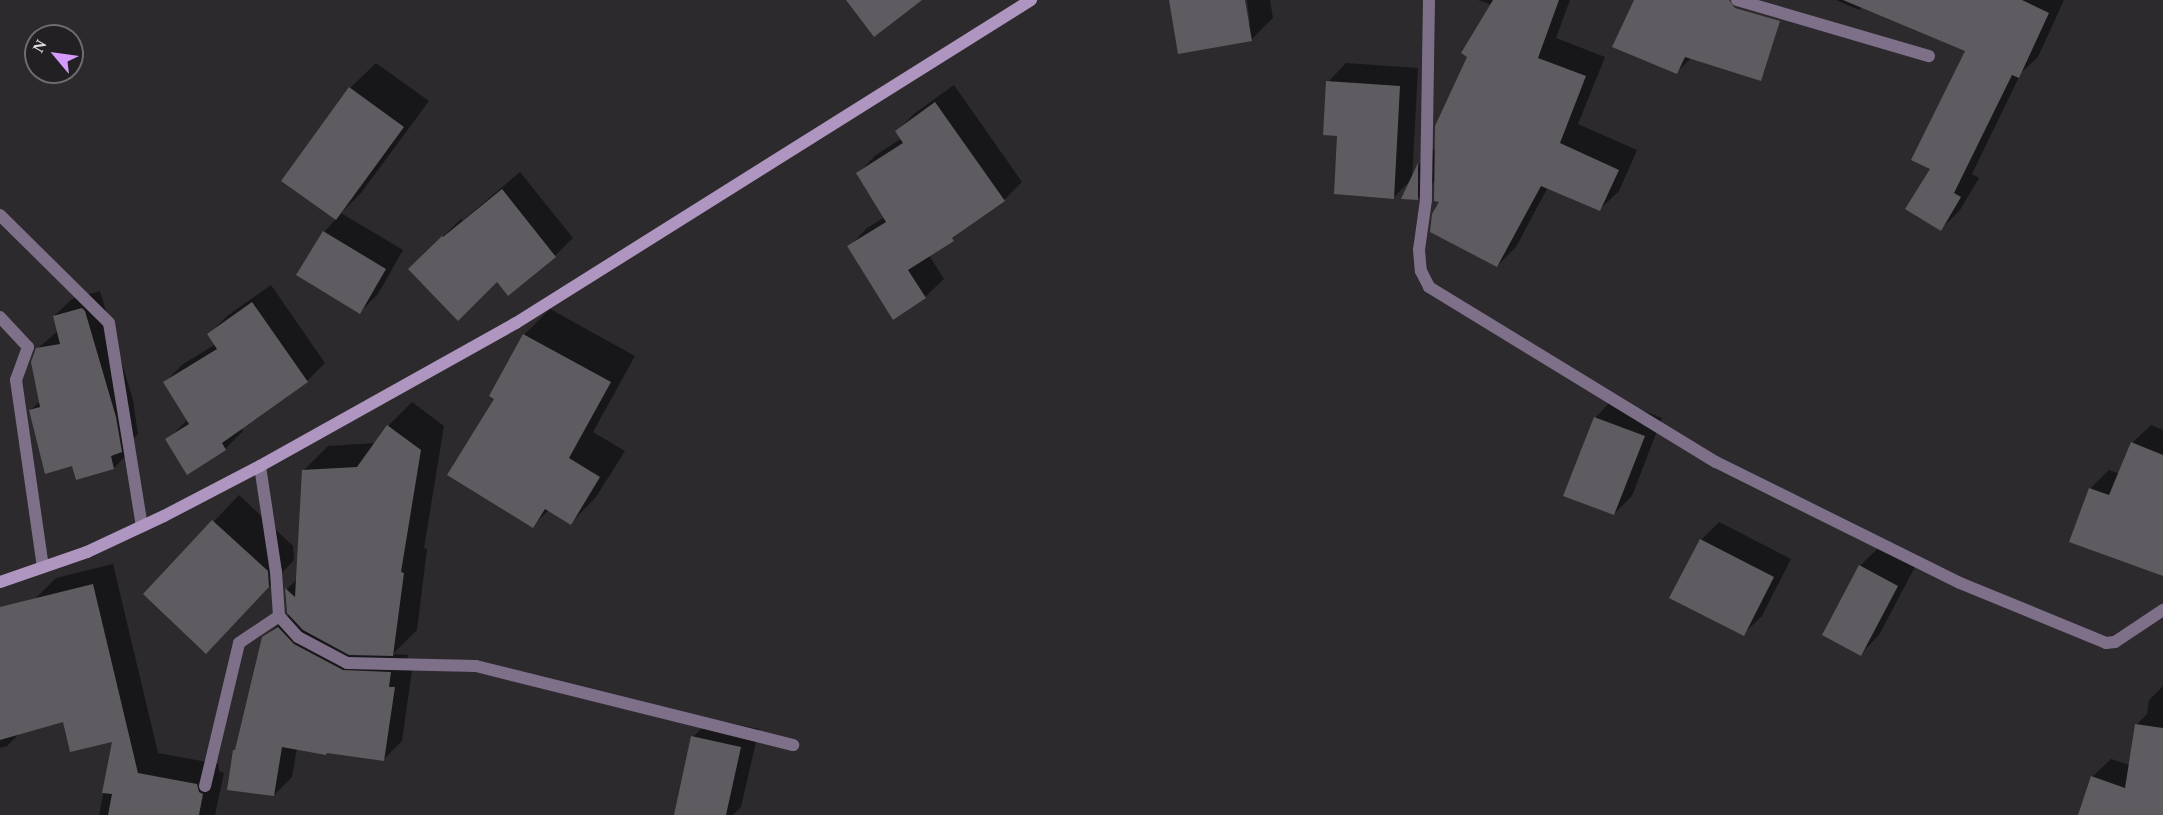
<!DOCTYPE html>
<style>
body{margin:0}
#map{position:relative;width:2163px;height:815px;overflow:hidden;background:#2c2a2d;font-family:Georgia,serif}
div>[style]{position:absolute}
.shadow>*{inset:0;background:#0007}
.building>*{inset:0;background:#5e5c60}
.street>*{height:12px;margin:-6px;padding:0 6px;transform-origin:6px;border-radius:6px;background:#7f708a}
.secondary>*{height:12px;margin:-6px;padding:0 6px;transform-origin:6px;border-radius:6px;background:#af96c0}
span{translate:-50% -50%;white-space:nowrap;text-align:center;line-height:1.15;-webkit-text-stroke:4.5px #222023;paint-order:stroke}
.north{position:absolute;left:24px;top:24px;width:60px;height:60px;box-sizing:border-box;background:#222023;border:2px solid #6e6c6e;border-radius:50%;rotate:299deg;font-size:16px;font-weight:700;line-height:24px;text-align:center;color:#dfdddf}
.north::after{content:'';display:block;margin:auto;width:21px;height:27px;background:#d59bfa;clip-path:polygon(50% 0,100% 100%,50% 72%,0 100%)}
</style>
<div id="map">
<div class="shadow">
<div style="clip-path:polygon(1171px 0,1244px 0,1247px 24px,1250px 24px,1247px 0,1270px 0,1273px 18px,1251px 40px)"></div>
<div style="clip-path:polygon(1478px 0,1570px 0,1556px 38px,1605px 57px,1578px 124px,1637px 150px,1619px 191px,1599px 210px,1548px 187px,1516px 247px,1497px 266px,1441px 200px,1436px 180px,1417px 199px,1404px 198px,1420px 163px,1437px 147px,1492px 5px)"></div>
<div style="clip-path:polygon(1636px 0,1723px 0,1691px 58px,1677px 72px)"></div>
<div style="clip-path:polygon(1836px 0,2064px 0,2038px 57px,2021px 73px,1972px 174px,1979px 178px,1960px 210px,1941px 229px,1932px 169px,1967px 50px,1862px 7px,1859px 10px)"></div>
<div style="clip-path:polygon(376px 63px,429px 101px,361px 193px,341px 213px,403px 250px,378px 294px,360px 312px,324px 232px,336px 219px,350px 88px)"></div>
<div style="clip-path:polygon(1346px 63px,1418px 68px,1412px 179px,1394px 197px,1339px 135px,1328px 82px)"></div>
<div style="clip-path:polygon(954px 85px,1022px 182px,1004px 200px,929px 255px,944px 279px,925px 297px,849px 247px,867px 228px,885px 217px,858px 173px,876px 155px,902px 138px,897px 131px,915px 113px)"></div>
<div style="clip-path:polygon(520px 172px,573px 238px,555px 256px,498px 280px,410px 269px,461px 219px,463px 220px)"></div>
<div style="clip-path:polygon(271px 285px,325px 363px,307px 381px,241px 428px,243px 431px,225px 449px,167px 440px,188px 419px,165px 382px,183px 364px,216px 344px,209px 334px,227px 316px)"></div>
<div style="clip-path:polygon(100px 291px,133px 400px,138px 434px,129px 443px,131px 450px,114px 468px,73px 464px,30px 411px,40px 401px,37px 349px,58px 331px,54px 316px,72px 299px)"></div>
<div style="clip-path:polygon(550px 309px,635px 356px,593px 432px,625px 451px,596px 497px,571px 523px,549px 510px,532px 526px,496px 398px,524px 335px)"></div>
<div style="clip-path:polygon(1613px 399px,1662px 418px,1632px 496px,1614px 514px,1595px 418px)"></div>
<div style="clip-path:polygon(412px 402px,444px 426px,424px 548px,427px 549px,417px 630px,393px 654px,408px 655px,406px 669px,412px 670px,402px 741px,384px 759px,297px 748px,292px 777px,274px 795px,234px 751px,238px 747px,264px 638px,290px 614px,287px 589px,298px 578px,303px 471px,328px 446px,376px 443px,388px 426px)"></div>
<div style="clip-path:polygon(2151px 425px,2163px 430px,2163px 575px,2090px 489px,2109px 470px,2120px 474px,2132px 443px)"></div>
<div style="clip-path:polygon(239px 495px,293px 546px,294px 560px,232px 626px,145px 594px)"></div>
<div style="clip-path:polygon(1719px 522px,1791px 559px,1762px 616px,1743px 634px,1701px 540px)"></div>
<div style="clip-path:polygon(1878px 548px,1915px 567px,1879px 635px,1861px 654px,1860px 566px)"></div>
<div style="clip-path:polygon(113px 564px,158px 753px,218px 764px,219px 771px,224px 773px,215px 815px,99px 815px,114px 740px,64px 720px,20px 733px,7px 746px,0 748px,0 610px,35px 599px,56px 578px)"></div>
<div style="clip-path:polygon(2163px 686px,2163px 815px,2080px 815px,2092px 777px,2111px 759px,2130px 765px,2136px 725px,2147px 714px,2149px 700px)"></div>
<div style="clip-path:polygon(711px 719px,759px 729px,741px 807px,733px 815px,680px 815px,693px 737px)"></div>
</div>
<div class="building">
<div style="clip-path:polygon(846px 0,922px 0,874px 37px)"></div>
<div style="clip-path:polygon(1169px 0,1245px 0,1252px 41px,1178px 54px)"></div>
<div style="clip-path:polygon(1493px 0,1559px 0,1538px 58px,1586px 76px,1560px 143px,1619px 170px,1600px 211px,1541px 186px,1497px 267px,1430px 232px,1432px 214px,1439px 202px,1434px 201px,1435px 126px,1467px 57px,1461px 53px)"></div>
<div style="clip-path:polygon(1634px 0,1729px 0,1735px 8px,1780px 21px,1761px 81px,1685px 57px,1677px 74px,1612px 47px)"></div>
<div style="clip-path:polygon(1843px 0,2022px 0,2049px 13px,2019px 78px,2012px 75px,1954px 193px,1961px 197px,1941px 231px,1905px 209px,1930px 169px,1911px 160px,1965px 51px)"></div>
<div style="clip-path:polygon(1326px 81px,1400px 86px,1394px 199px,1334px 194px,1337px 136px,1323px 135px)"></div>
<div style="clip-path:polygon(349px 87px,404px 127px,336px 220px,281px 181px)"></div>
<div style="clip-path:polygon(935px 102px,1005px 201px,952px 238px,954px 241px,908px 270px,926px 298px,893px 320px,847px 246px,886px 222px,856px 173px,903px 143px,895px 131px)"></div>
<div style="clip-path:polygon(1418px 163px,1418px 200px,1401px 199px)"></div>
<div style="clip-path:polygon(502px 189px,556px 257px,508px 296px,497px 282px,458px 321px,408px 269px,442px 236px,443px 237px)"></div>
<div style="clip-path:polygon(323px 231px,386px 269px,360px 314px,296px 275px)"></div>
<div style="clip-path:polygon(252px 302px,308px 382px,222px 443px,226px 450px,187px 475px,165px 439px,189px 424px,163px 382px,217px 349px,207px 334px)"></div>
<div style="clip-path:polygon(82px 308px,85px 311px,116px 417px,122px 452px,111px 456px,114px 469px,76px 480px,72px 466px,45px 474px,29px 410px,40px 407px,31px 362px,36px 348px,60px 344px,53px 316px)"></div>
<div style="clip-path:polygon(523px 334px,611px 382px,569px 458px,600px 477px,571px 525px,545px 509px,533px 528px,447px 475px,494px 399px,489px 396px)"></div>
<div style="clip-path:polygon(1594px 417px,1645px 436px,1614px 515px,1563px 496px)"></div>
<div style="clip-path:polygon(387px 425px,421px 450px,401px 572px,404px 573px,393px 656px,349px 655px,303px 630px,287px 613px,285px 588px,295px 597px,302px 470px,357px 467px)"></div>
<div style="clip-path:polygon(2131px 442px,2163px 455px,2163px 576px,2069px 542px,2089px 488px,2109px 495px)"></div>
<div style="clip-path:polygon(212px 520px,268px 571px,269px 587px,206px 654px,143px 594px)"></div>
<div style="clip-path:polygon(1700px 539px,1774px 577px,1744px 636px,1669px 598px)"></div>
<div style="clip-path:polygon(1859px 565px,1898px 586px,1861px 656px,1822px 635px)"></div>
<div style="clip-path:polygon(93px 584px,138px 773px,197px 784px,199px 792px,203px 794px,199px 815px,108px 815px,112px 794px,102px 793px,112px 742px,70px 752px,63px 722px,0 740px,0 607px)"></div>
<div style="clip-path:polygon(278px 627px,294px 644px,343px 670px,391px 672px,389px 687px,395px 687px,384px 761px,327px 753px,326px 755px,282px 747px,274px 796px,227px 790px,233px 750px,235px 750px,262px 637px)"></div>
<div style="clip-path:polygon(2135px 724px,2163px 728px,2163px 815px,2078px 815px,2091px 776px,2125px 788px)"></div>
<div style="clip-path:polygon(691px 736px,741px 747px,726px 815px,674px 815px)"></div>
</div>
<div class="street">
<div style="left:1429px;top:0;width:200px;rotate:90.9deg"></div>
<div style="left:1426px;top:200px;width:50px;rotate:98deg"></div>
<div style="left:1419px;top:250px;width:21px;rotate:85deg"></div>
<div style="left:1421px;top:271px;width:18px;rotate:63deg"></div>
<div style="left:1429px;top:287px;width:336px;rotate:31.4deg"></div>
<div style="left:1716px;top:462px;width:272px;rotate:26.4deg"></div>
<div style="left:1960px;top:583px;width:158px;rotate:22.3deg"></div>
<div style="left:2106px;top:643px;width:9px;rotate:-6deg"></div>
<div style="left:2115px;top:642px;width:58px;rotate:-33.7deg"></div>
<div style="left:1737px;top:0;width:200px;rotate:16.3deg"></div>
<div style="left:0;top:215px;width:153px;rotate:44.7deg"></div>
<div style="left:109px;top:323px;width:206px;rotate:80.8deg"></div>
<div style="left:0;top:317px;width:41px;rotate:47deg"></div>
<div style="left:28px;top:347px;width:35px;rotate:110deg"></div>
<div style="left:16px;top:380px;width:189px;rotate:81.8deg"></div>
<div style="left:279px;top:616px;width:28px;rotate:48deg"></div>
<div style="left:298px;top:637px;width:55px;rotate:28deg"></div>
<div style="left:347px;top:663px;width:129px;rotate:1.3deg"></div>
<div style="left:476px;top:666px;width:327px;rotate:14deg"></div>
<div style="left:205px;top:786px;width:147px;rotate:-76.6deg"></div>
<div style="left:239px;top:643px;width:48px;rotate:-34deg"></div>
<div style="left:279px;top:616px;width:44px;rotate:-93.9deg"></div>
<div style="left:276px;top:572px;width:107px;rotate:-98.6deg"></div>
</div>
<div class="secondary">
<div style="left:0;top:582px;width:92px;rotate:-19deg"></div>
<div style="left:87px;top:552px;width:85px;rotate:-25.1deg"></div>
<div style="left:164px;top:516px;width:108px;rotate:-27.5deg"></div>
<div style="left:260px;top:466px;width:293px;rotate:-29.2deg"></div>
<div style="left:516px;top:323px;width:608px;rotate:-32.1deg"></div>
</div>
<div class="north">N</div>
</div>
